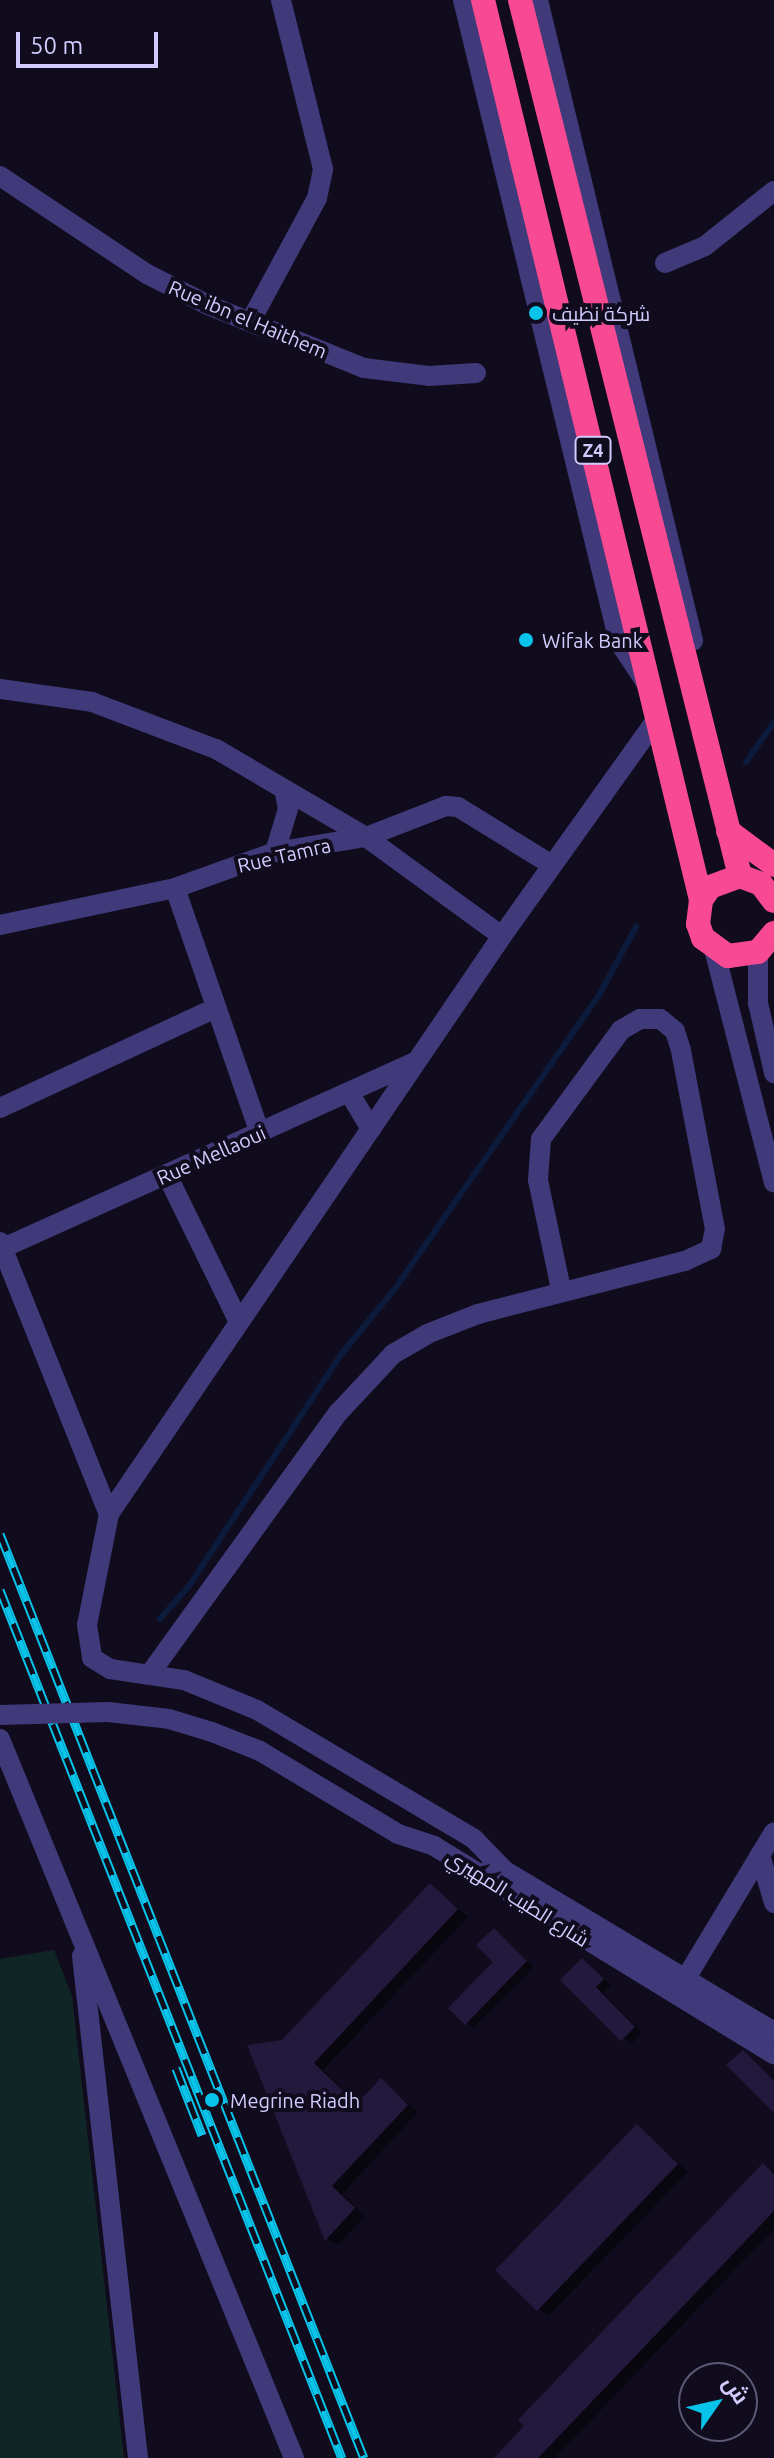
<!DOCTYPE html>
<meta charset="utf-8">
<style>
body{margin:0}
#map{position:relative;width:774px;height:2458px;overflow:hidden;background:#100c1d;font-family:Ubuntu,Cairo,sans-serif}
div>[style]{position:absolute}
.green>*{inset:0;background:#102626}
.shadow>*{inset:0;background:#0007}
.stream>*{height:6px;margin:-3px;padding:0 3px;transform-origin:3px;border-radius:3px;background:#0c1b3c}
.building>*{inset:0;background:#23193d}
.minor>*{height:20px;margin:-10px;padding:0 10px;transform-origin:10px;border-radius:10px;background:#40397a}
.highway>*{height:24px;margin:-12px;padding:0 12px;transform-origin:12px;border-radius:12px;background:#f84a92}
.rail>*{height:9px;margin-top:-4.5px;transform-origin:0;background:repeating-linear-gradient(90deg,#100c1d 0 18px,#09c4ea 0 36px);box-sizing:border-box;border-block:2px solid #09c4ea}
.minor-bridge>*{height:20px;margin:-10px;padding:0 10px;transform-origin:10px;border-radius:10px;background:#40397a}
.dots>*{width:22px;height:22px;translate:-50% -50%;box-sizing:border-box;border:4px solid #100c1d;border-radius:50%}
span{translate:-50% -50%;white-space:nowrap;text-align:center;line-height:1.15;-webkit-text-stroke:8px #100c1d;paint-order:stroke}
.shield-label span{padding:2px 6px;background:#100c1d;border:2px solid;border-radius:6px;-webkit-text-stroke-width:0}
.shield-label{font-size:18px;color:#d3cafd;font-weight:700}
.poi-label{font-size:20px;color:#d3cafd}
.left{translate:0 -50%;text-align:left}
.street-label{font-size:20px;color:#d3cafd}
.north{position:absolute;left:678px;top:2362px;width:80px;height:80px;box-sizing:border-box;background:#100c1d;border:2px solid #5e5877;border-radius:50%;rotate:56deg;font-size:22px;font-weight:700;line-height:32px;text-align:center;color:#d3cafd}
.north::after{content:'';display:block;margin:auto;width:28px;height:36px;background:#09c4ea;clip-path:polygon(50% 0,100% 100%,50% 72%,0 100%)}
.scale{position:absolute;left:16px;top:32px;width:142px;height:36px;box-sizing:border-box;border:4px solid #d3cafd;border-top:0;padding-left:10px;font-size:24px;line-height:28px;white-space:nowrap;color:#d3cafd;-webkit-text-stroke:6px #100c1d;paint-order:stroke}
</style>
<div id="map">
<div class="green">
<div style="clip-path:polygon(54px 1950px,72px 1996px,124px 2458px,0 2458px,0 1959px)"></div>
</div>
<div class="shadow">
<div style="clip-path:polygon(431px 1885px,468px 1917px,323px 2070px,359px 2104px,381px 2081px,418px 2112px,342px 2194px,365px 2216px,338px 2245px,327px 2239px,250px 2046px,283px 2042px)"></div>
<div style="clip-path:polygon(494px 1931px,534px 1967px,474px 2028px,466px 2023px,496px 1962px)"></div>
<div style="clip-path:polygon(583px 1960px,611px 1985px,603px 1993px,642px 2032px,631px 2044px,563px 1980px)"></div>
<div style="clip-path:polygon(637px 2126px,688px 2172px,549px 2315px,538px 2309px)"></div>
<div style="clip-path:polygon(763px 2166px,774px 2172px,774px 2229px,555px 2458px,496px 2458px)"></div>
</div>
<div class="stream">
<div style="left:746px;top:762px;width:49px;rotate:-55deg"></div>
<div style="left:160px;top:1619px;width:44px;rotate:-48.7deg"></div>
<div style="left:189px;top:1586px;width:280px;rotate:-56.7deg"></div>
<div style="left:343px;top:1352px;width:80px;rotate:-50.6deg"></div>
<div style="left:394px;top:1290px;width:357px;rotate:-55.2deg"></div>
<div style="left:598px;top:997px;width:80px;rotate:-61.5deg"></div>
</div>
<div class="building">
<div style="clip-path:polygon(430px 1883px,458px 1909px,314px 2063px,357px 2104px,381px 2078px,408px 2105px,332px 2186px,355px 2208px,325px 2241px,247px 2045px,282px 2040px)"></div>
<div style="clip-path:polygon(494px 1928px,527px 1961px,465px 2025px,448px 2008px,493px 1962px,476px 1945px)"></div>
<div style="clip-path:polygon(582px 1958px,604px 1979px,596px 1987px,635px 2027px,621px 2041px,560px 1980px)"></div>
<div style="clip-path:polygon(743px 2050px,774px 2081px,774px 2113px,726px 2065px)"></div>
<div style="clip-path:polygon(637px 2124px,678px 2164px,537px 2311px,495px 2270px)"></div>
<div style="clip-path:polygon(763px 2163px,774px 2174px,774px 2211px,538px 2458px,494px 2458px,524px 2426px,518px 2420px)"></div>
</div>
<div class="minor">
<div style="left:463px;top:0;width:661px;rotate:76.34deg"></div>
<div style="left:619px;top:642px;width:50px;rotate:56.3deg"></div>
<div style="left:538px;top:0;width:659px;rotate:76.39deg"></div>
<div style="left:0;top:176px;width:177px;rotate:33.7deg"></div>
<div style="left:147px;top:274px;width:68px;rotate:26.9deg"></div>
<div style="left:208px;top:305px;width:168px;rotate:22deg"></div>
<div style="left:364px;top:368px;width:65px;rotate:7deg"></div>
<div style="left:429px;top:376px;width:47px;rotate:-3.7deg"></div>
<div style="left:665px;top:263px;width:43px;rotate:-23deg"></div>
<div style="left:705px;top:246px;width:88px;rotate:-38.6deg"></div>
<div style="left:250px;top:322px;width:141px;rotate:-61.6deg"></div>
<div style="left:317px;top:198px;width:30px;rotate:-78deg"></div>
<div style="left:323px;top:169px;width:174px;rotate:-104deg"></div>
<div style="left:0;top:689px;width:93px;rotate:8deg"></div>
<div style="left:92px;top:702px;width:133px;rotate:20.8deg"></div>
<div style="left:216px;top:749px;width:174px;rotate:30.4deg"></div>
<div style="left:366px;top:837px;width:168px;rotate:36.1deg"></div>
<div style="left:275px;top:852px;width:45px;rotate:-73.2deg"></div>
<div style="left:288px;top:809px;width:20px;rotate:-101deg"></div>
<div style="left:175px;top:888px;width:260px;rotate:70.9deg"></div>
<div style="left:0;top:925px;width:179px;rotate:-11.9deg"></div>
<div style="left:175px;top:888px;width:106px;rotate:-19.8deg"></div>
<div style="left:275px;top:852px;width:92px;rotate:-9.4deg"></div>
<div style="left:366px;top:837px;width:86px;rotate:-21.2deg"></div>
<div style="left:446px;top:806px;width:12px;rotate:5deg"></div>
<div style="left:458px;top:807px;width:110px;rotate:31.7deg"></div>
<div style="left:714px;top:949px;width:241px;rotate:75.6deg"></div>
<div style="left:758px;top:952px;width:51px;rotate:90deg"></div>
<div style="left:758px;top:1003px;width:72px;rotate:77.1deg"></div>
<div style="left:350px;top:1094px;width:41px;rotate:59deg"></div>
<div style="left:0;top:1108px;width:235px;rotate:-24.9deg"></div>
<div style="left:167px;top:1175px;width:164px;rotate:63.9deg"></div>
<div style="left:0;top:1242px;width:293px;rotate:68.2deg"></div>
<div style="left:109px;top:1514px;width:113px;rotate:101.2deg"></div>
<div style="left:87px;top:1625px;width:33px;rotate:81deg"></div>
<div style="left:92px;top:1658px;width:21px;rotate:31deg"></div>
<div style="left:110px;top:1669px;width:75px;rotate:8.5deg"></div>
<div style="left:184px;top:1680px;width:79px;rotate:22.3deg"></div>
<div style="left:257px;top:1710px;width:252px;rotate:30.7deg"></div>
<div style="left:474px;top:1839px;width:43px;rotate:45.9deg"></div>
<div style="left:3px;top:1248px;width:451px;rotate:-24.3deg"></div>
<div style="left:109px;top:1514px;width:699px;rotate:-55.79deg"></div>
<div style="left:502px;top:936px;width:269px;rotate:-54.5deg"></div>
<div style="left:149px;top:1675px;width:324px;rotate:-54.2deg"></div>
<div style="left:339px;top:1412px;width:79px;rotate:-47deg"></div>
<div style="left:393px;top:1354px;width:39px;rotate:-30deg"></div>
<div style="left:427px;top:1334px;width:55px;rotate:-21.4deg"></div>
<div style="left:478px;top:1314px;width:214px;rotate:-14.4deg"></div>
<div style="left:685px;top:1261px;width:29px;rotate:-25deg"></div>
<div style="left:711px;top:1249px;width:20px;rotate:-79deg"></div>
<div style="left:715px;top:1229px;width:182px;rotate:-100.8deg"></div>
<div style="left:681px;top:1050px;width:20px;rotate:-108deg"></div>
<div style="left:675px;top:1031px;width:19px;rotate:-141deg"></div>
<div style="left:660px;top:1019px;width:20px;rotate:180deg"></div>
<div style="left:640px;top:1019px;width:22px;rotate:150deg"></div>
<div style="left:621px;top:1030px;width:135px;rotate:126.3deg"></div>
<div style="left:541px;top:1139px;width:41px;rotate:94.2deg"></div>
<div style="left:538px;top:1180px;width:111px;rotate:78.1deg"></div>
<div style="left:0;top:1739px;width:777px;rotate:67.76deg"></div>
<div style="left:398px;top:1834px;width:38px;rotate:18deg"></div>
<div style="left:434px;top:1846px;width:399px;rotate:31.5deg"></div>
<div style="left:760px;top:1855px;width:50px;rotate:73.7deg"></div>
<div style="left:492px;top:1863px;width:329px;rotate:30.9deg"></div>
<div style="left:82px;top:1956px;width:505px;rotate:83.63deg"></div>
<div style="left:686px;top:1978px;width:170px;rotate:-58.9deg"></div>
</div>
<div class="highway">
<div style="left:483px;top:0;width:926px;rotate:76.38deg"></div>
<div style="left:701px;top:900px;width:24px;rotate:97deg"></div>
<div style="left:698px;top:924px;width:15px;rotate:70deg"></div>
<div style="left:703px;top:938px;width:31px;rotate:36deg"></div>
<div style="left:728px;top:956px;width:30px;rotate:-8deg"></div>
<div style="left:758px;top:952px;width:25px;rotate:-50deg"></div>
<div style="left:520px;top:0;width:903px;rotate:75.9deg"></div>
<div style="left:728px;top:831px;width:57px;rotate:36.5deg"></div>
<div style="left:701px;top:900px;width:16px;rotate:-55deg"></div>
<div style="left:710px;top:887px;width:32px;rotate:-20deg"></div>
<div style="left:740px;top:876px;width:22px;rotate:21deg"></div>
<div style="left:761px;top:884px;width:21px;rotate:53deg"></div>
</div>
<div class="rail">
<div style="left:0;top:1534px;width:993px;rotate:68.5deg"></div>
<div style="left:0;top:1590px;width:933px;rotate:68.5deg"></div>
<div style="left:176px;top:2068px;width:72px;rotate:68.8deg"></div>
</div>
<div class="minor-bridge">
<div style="left:0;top:1715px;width:108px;rotate:-1.6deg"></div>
<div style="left:108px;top:1712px;width:61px;rotate:6.5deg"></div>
<div style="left:169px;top:1719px;width:45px;rotate:16.8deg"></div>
<div style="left:212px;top:1732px;width:52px;rotate:21.6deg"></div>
<div style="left:260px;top:1751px;width:161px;rotate:31deg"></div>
</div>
<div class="dots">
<div style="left:536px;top:313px;background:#09c4ea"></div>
<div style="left:526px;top:640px;background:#09c4ea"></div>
<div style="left:212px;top:2100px;background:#09c4ea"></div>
</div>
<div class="shield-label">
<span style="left:593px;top:450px">Z4</span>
</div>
<div class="poi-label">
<span class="left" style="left:552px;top:313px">شركة نظيف</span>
<span class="left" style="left:542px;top:640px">Wifak Bank</span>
<span class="left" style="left:230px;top:2100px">Megrine Riadh</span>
</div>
<div class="street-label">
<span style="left:248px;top:319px;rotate:23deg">Rue ibn el Haithem</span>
<span style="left:284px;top:855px;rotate:-13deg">Rue Tamra</span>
<span style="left:211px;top:1155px;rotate:-24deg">Rue Mellaoui</span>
<span style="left:518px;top:1898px;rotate:32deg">شارع الطيب المهيري</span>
</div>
<div class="north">ش</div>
<div class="scale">50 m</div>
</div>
